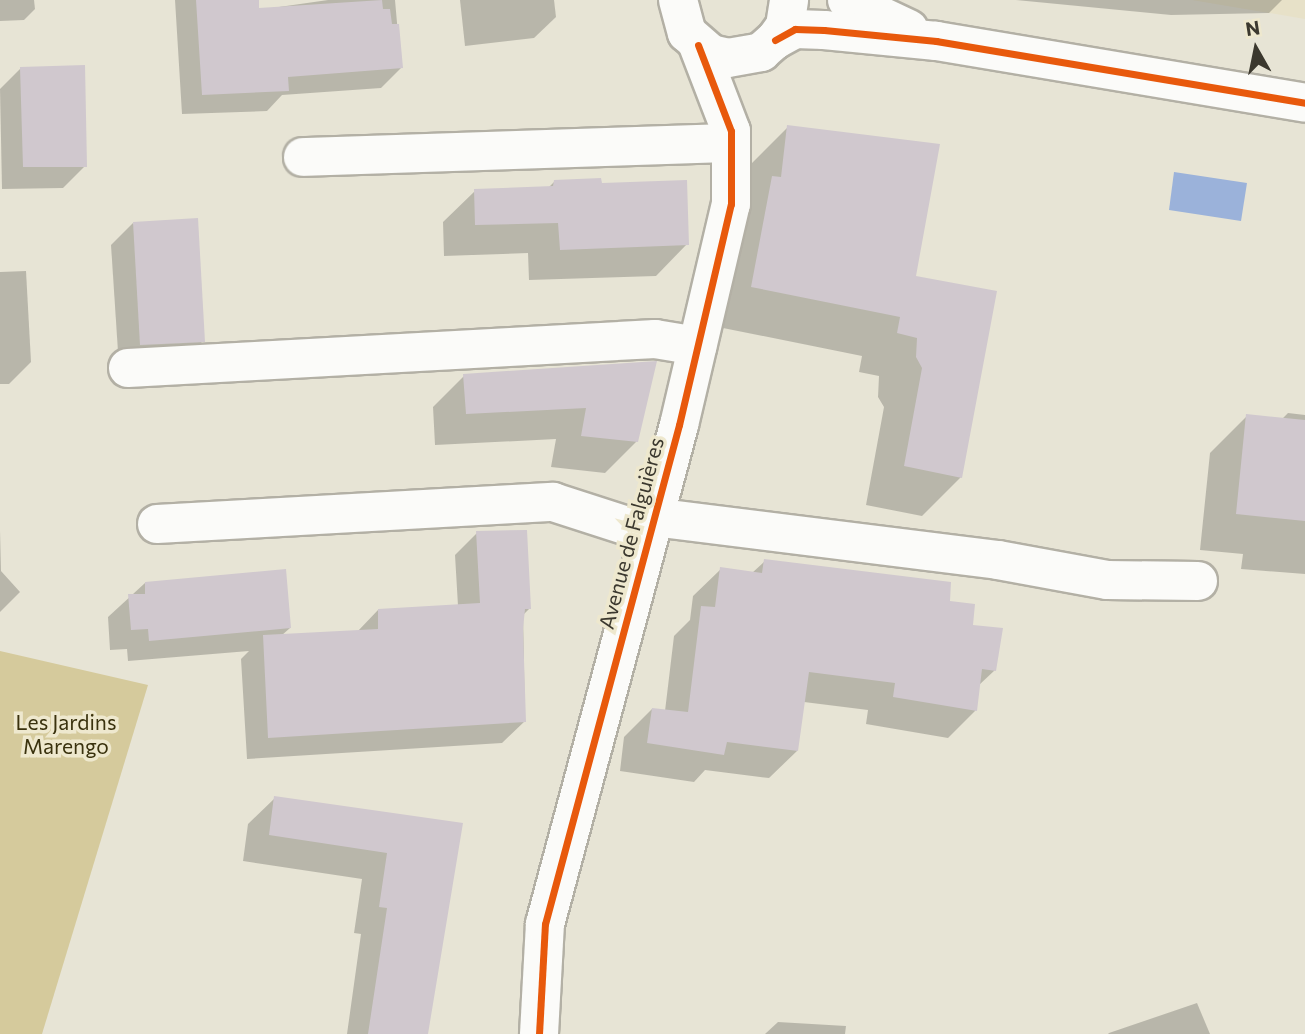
<!DOCTYPE html>
<meta charset="utf-8">
<style>
body{margin:0}
#map{position:relative;width:1305px;height:1034px;overflow:hidden;background:#e7e4d5;font-family:Commissioner,sans-serif}
div>[style]{position:absolute}
.built>*{inset:0;background:#e7e1c8}
.green>*{inset:0;background:#d5ca9c}
.water>*{inset:0;background:#9bb2da}
.shadow>*{inset:0;background:#0003}
.building>*{inset:0;background:#d0c8ce}
.roads{filter:drop-shadow(2px 0 #b3b0a5) drop-shadow(-2px 0 #b3b0a5) drop-shadow(0 2px #b3b0a5) drop-shadow(0 -2px #b3b0a5)}
.minor>*{height:38px;margin:-19px;padding:0 19px;transform-origin:19px;border-radius:19px;background:#fbfbf9}
.cycleway>*{height:7px;margin:-3.5px;padding:0 3.5px;transform-origin:3.5px;border-radius:3.5px;background:#e8590c}
span{translate:-50% -50%;white-space:nowrap;text-align:center;line-height:1.15;-webkit-text-stroke:7px #eee8ce;paint-order:stroke}
.street-label{font-size:21px;color:#3b382e}
.park-label{font-size:21px;color:#3a320e}
.north{position:absolute;left:1221px;top:14px;width:70px;height:70px;-webkit-text-stroke:5px #eee8ce;paint-order:stroke;rotate:351deg;font-size:19px;font-weight:700;line-height:28px;text-align:center;color:#3b382e}
.north::after{content:'';display:block;margin:auto;width:24px;height:32px;background:#3b382e;clip-path:polygon(50% 0,100% 100%,50% 72%,0 100%)}
</style>
<div id="map">
<div class="built">
<div style="clip-path:polygon(1192px 0,1305px 0,1305px 19px)"></div>
</div>
<div class="green">
<div style="clip-path:polygon(0 651px,148px 685px,42px 1034px,0 1034px)"></div>
</div>
<div class="water">
<div style="clip-path:polygon(1174px 172px,1247px 183px,1241px 221px,1169px 210px)"></div>
</div>
<div class="shadow">
<div style="clip-path:polygon(0 0,34px 0,35px 9px,24px 20px,0 21px)"></div>
<div style="clip-path:polygon(175px 0,257px 0,258px 10px,328px 0,395px 0,401px 68px,381px 88px,282px 95px,267px 111px,182px 114px)"></div>
<div style="clip-path:polygon(460px 0,554px 0,556px 17px,534px 38px,465px 46px)"></div>
<div style="clip-path:polygon(1016px 0,1282px 0,1269px 13px,1171px 15px)"></div>
<div style="clip-path:polygon(21px 68px,85px 166px,63px 188px,2px 189px,0 89px)"></div>
<div style="clip-path:polygon(788px 127px,914px 277px,961px 477px,922px 516px,866px 505px,884px 407px,878px 397px,879px 376px,859px 372px,862px 356px,713px 326px,749px 166px)"></div>
<div style="clip-path:polygon(555px 181px,601px 185px,687px 244px,656px 276px,529px 280px,528px 253px,444px 256px,443px 222px,475px 191px,548px 188px)"></div>
<div style="clip-path:polygon(133px 223px,203px 341px,181px 363px,119px 367px,111px 245px)"></div>
<div style="clip-path:polygon(26px 271px,31px 362px,9px 384px,0 384px,0 272px)"></div>
<div style="clip-path:polygon(654px 363px,637px 441px,605px 473px,551px 467px,556px 439px,435px 445px,433px 407px,464px 376px)"></div>
<div style="clip-path:polygon(1288px 413px,1305px 415px,1305px 574px,1241px 569px,1243px 554px,1200px 550px,1210px 453px,1247px 416px,1282px 419px)"></div>
<div style="clip-path:polygon(0 530px,1px 571px,20px 592px,0 612px)"></div>
<div style="clip-path:polygon(477px 533px,530px 608px,523px 615px,525px 721px,502px 743px,247px 759px,241px 659px,249px 651px,128px 661px,127px 649px,110px 650px,108px 617px,145px 583px,290px 628px,281px 636px,357px 632px,378px 610px,458px 606px,455px 555px)"></div>
<div style="clip-path:polygon(765px 561px,948px 603px,971px 626px,995px 670px,978px 686px,976px 710px,948px 738px,866px 724px,868px 710px,804px 702px,797px 751px,769px 778px,705px 770px,694px 782px,620px 771px,624px 737px,652px 709px,665px 711px,674px 636px,690px 620px,693px 596px,721px 569px,752px 573px)"></div>
<div style="clip-path:polygon(275px 798px,461px 825px,427px 1034px,347px 1034px,361px 934px,354px 933px,362px 879px,243px 861px,248px 824px)"></div>
<div style="clip-path:polygon(1197px 1003px,1210px 1034px,1108px 1034px,1109px 1033px)"></div>
<div style="clip-path:polygon(778px 1022px,846px 1026px,845px 1034px,765px 1034px)"></div>
</div>
<div class="building">
<div style="clip-path:polygon(196px 0,259px 0,259px 8px,382px 0,383px 9px,390px 9px,392px 24px,399px 24px,403px 68px,288px 77px,289px 91px,202px 95px)"></div>
<div style="clip-path:polygon(85px 65px,87px 167px,23px 167px,20px 67px)"></div>
<div style="clip-path:polygon(787px 125px,940px 144px,916px 276px,997px 291px,962px 478px,904px 466px,922px 368px,916px 357px,917px 338px,897px 333px,900px 317px,751px 287px,772px 176px,781px 177px)"></div>
<div style="clip-path:polygon(601px 178px,602px 183px,687px 180px,689px 245px,560px 250px,558px 223px,475px 225px,474px 189px,553px 186px,554px 180px)"></div>
<div style="clip-path:polygon(198px 218px,205px 342px,140px 345px,133px 222px)"></div>
<div style="clip-path:polygon(657px 361px,638px 442px,581px 436px,586px 408px,466px 414px,463px 374px)"></div>
<div style="clip-path:polygon(1246px 414px,1305px 420px,1305px 521px,1236px 514px)"></div>
<div style="clip-path:polygon(527px 530px,531px 609px,525px 609px,523px 629px,526px 722px,268px 738px,263px 635px,378px 629px,378px 609px,480px 603px,476px 531px)"></div>
<div style="clip-path:polygon(764px 559px,951px 582px,950px 601px,975px 604px,973px 625px,1003px 628px,996px 671px,982px 669px,977px 711px,893px 697px,895px 683px,809px 672px,798px 751px,727px 742px,724px 755px,647px 743px,652px 708px,688px 712px,701px 606px,715px 607px,720px 567px,762px 573px)"></div>
<div style="clip-path:polygon(286px 569px,291px 628px,149px 641px,148px 629px,131px 630px,128px 594px,145px 594px,145px 582px)"></div>
<div style="clip-path:polygon(274px 796px,463px 823px,428px 1034px,368px 1034px,387px 908px,379px 907px,387px 853px,269px 835px)"></div>
</div>
<div class="roads">
<div class="minor">
<div style="left:678px;top:0;width:34px;rotate:75deg"></div>
<div style="left:687px;top:33px;width:32px;rotate:41deg"></div>
<div style="left:711px;top:54px;width:17px;rotate:13deg"></div>
<div style="left:728px;top:58px;width:34px;rotate:-10deg"></div>
<div style="left:761px;top:52px;width:18px;rotate:-41deg"></div>
<div style="left:775px;top:40px;width:17px;rotate:-54deg"></div>
<div style="left:785px;top:26px;width:26px;rotate:-81deg"></div>
<div style="left:847px;top:0;width:68px;rotate:25.1deg"></div>
<div style="left:775px;top:40px;width:23px;rotate:-29deg"></div>
<div style="left:795px;top:29px;width:29px;rotate:2deg"></div>
<div style="left:824px;top:30px;width:113px;rotate:5.6deg"></div>
<div style="left:936px;top:41px;width:374px;rotate:9.5deg"></div>
<div style="left:303px;top:157px;width:428px;rotate:-1.9deg"></div>
<div style="left:128px;top:368px;width:528px;rotate:-3.15deg"></div>
<div style="left:655px;top:339px;width:43px;rotate:9.5deg"></div>
<div style="left:653px;top:517px;width:348px;rotate:7.1deg"></div>
<div style="left:998px;top:560px;width:111px;rotate:10.4deg"></div>
<div style="left:1107px;top:580px;width:91px;rotate:0.6deg"></div>
<div style="left:157px;top:524px;width:397px;rotate:-3.2deg"></div>
<div style="left:553px;top:502px;width:101px;rotate:17.9deg"></div>
<div style="left:539px;top:1034px;width:110px;rotate:-86.9deg"></div>
<div style="left:545px;top:924px;width:517px;rotate:-74.97deg"></div>
<div style="left:679px;top:425px;width:227px;rotate:-76.8deg"></div>
<div style="left:731px;top:204px;width:73px;rotate:-90deg"></div>
<div style="left:731px;top:131px;width:92px;rotate:-111deg"></div>
</div>
</div>
<div class="cycleway">
<div style="left:775px;top:40px;width:23px;rotate:-29deg"></div>
<div style="left:795px;top:29px;width:29px;rotate:2deg"></div>
<div style="left:824px;top:30px;width:113px;rotate:5.6deg"></div>
<div style="left:936px;top:41px;width:374px;rotate:9.5deg"></div>
<div style="left:539px;top:1034px;width:110px;rotate:-86.9deg"></div>
<div style="left:545px;top:924px;width:517px;rotate:-74.97deg"></div>
<div style="left:679px;top:425px;width:227px;rotate:-76.8deg"></div>
<div style="left:731px;top:204px;width:73px;rotate:-90deg"></div>
<div style="left:731px;top:131px;width:92px;rotate:-111deg"></div>
</div>
<div class="street-label">
<span style="left:631px;top:533px;rotate:-75deg">Avenue de Falguières</span>
</div>
<div class="park-label">
<span style="left:66px;top:734px">Les Jardins<br>Marengo</span>
</div>
<div class="north">N</div>
</div>
